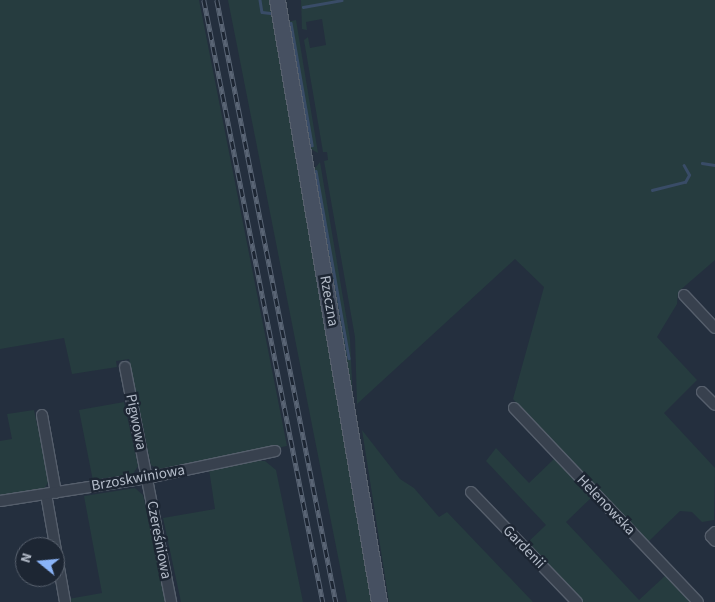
<!DOCTYPE html>
<meta charset="utf-8">
<style>
body{margin:0}
#map{position:relative;width:715px;height:602px;overflow:hidden;background:#242f3e;font-family:"Source Sans 3",sans-serif}
div>[style]{position:absolute}
.green>*{inset:0;background:#263c3f}
.stream>*{height:2.5px;margin:-1.25px;padding:0 1.25px;transform-origin:1.25px;border-radius:1.25px;background:#394c67}
.roads{filter:drop-shadow(1px 0 #565f6c) drop-shadow(-1px 0 #565f6c) drop-shadow(0 1px #565f6c) drop-shadow(0 -1px #565f6c)}
.street>*{height:10px;margin:-5px;padding:0 5px;transform-origin:5px;border-radius:5px;background:#38414e}
.secondary>*{height:15px;margin:-7.5px;padding:0 7.5px;transform-origin:7.5px;border-radius:7.5px;background:#465061}
.rail>*{height:4.5px;margin-top:-2.25px;transform-origin:0;background:repeating-linear-gradient(90deg,#1d2633 0 8px,#5a6575 0 16px);box-sizing:border-box;border-block:1px solid #5a6575}
span{translate:-50% -50%;white-space:nowrap;text-align:center;line-height:1.15;-webkit-text-stroke:5px #1d2633;paint-order:stroke}
.street-label{font-size:15px;color:#b4bcc9}
.north{position:absolute;left:15px;top:537px;width:50px;height:50px;box-sizing:border-box;background:#1d2633;border:1px solid #59626f;border-radius:50%;rotate:287deg;font-size:14px;font-weight:700;line-height:20px;text-align:center;color:#b4bcc9}
.north::after{content:'';display:block;margin:auto;width:18px;height:22px;background:#8ab4f8;clip-path:polygon(50% 0,100% 100%,50% 72%,0 100%)}
</style>
<div id="map">
<div class="green">
<div style="clip-path:polygon(0 0,199px 0,287px 446px,159px 470px,151px 465px,129px 359px,116px 361px,117px 367px,72px 374px,64px 338px,0 349px)"></div>
<div style="clip-path:polygon(228px 0,273px 0,374px 602px,347px 602px)"></div>
<div style="clip-path:polygon(301px 0,715px 0,715px 260px,678px 292px,677px 304px,657px 337px,697px 380px,664px 413px,715px 468px,714px 520px,702px 522px,692px 512px,680px 511px,647px 543px,513px 399px,544px 287px,515px 259px,357px 404px,355px 337px,324px 161px,328px 160px,327px 152px,323px 152px,304px 40px,308px 37px,310px 48px,326px 45px,322px 19px,306px 22px,307px 30px,302px 29px)"></div>
<div style="clip-path:polygon(296px 20px,318px 153px,309px 148px,287px 22px)"></div>
<div style="clip-path:polygon(320px 162px,350px 339px,353px 401px,312px 172px)"></div>
<div style="clip-path:polygon(124px 402px,138px 466px,133px 474px,93px 481px,79px 410px)"></div>
<div style="clip-path:polygon(34px 410px,49px 481px,44px 489px,0 496px,0 441px,12px 439px,7px 414px)"></div>
<div style="clip-path:polygon(362px 430px,400px 479px,414px 488px,439px 517px,447px 512px,533px 602px,389px 602px)"></div>
<div style="clip-path:polygon(496px 448px,529px 483px,555px 458px,592px 497px,566px 522px,639px 600px,666px 575px,691px 602px,583px 602px,527px 543px,546px 525px,486px 461px)"></div>
<div style="clip-path:polygon(257px 461px,265px 461px,276px 470px,303px 602px,181px 602px,163px 518px,215px 509px,209px 469px)"></div>
<div style="clip-path:polygon(135px 488px,143px 495px,167px 602px,69px 602px,68px 599px,102px 593px,84px 496px)"></div>
</div>
<div class="stream">
<div style="left:260px;top:0;width:12px;rotate:81deg"></div>
<div style="left:262px;top:12px;width:8px;rotate:7deg"></div>
<div style="left:303px;top:7px;width:39px;rotate:-10deg"></div>
<div style="left:291px;top:23px;width:124px;rotate:80.2deg"></div>
<div style="left:702px;top:163px;width:13px;rotate:9deg"></div>
<div style="left:684px;top:165px;width:10px;rotate:61deg"></div>
<div style="left:316px;top:171px;width:190px;rotate:80deg"></div>
<div style="left:652px;top:190px;width:34px;rotate:-14deg"></div>
<div style="left:685px;top:182px;width:8px;rotate:-60deg"></div>
</div>
<div class="roads">
<div class="street">
<div style="left:684px;top:295px;width:45px;rotate:46.8deg"></div>
<div style="left:125px;top:367px;width:239px;rotate:78.9deg"></div>
<div style="left:702px;top:392px;width:18px;rotate:45deg"></div>
<div style="left:514px;top:408px;width:267px;rotate:46.5deg"></div>
<div style="left:42px;top:415px;width:79px;rotate:79.8deg"></div>
<div style="left:471px;top:492px;width:153px;rotate:46.1deg"></div>
<div style="left:46px;top:494px;width:110px;rotate:80deg"></div>
<div style="left:0;top:501px;width:149px;rotate:-8.9deg"></div>
<div style="left:147px;top:478px;width:131px;rotate:-11.9deg"></div>
<div style="left:715px;top:532px;width:6px;rotate:135deg"></div>
<div style="left:711px;top:536px;width:6px;rotate:51deg"></div>
</div>
<div class="secondary">
<div style="left:277px;top:0;width:611px;rotate:80.38deg"></div>
</div>
</div>
<div class="rail">
<div style="left:204px;top:0;width:614px;rotate:78.82deg"></div>
<div style="left:217px;top:0;width:614px;rotate:78.82deg"></div>
</div>
<div class="street-label">
<span style="left:329px;top:301px;rotate:80deg">Rzeczna</span>
<span style="left:136px;top:422px;rotate:79deg">Pigwowa</span>
<span style="left:138px;top:478px;rotate:-10deg">Brzoskwiniowa</span>
<span style="left:606px;top:505px;rotate:46deg">Helenowska</span>
<span style="left:159px;top:540px;rotate:79deg">Czereśniowa</span>
<span style="left:524px;top:547px;rotate:46deg">Gardenii</span>
</div>
<div class="north">N</div>
</div>
